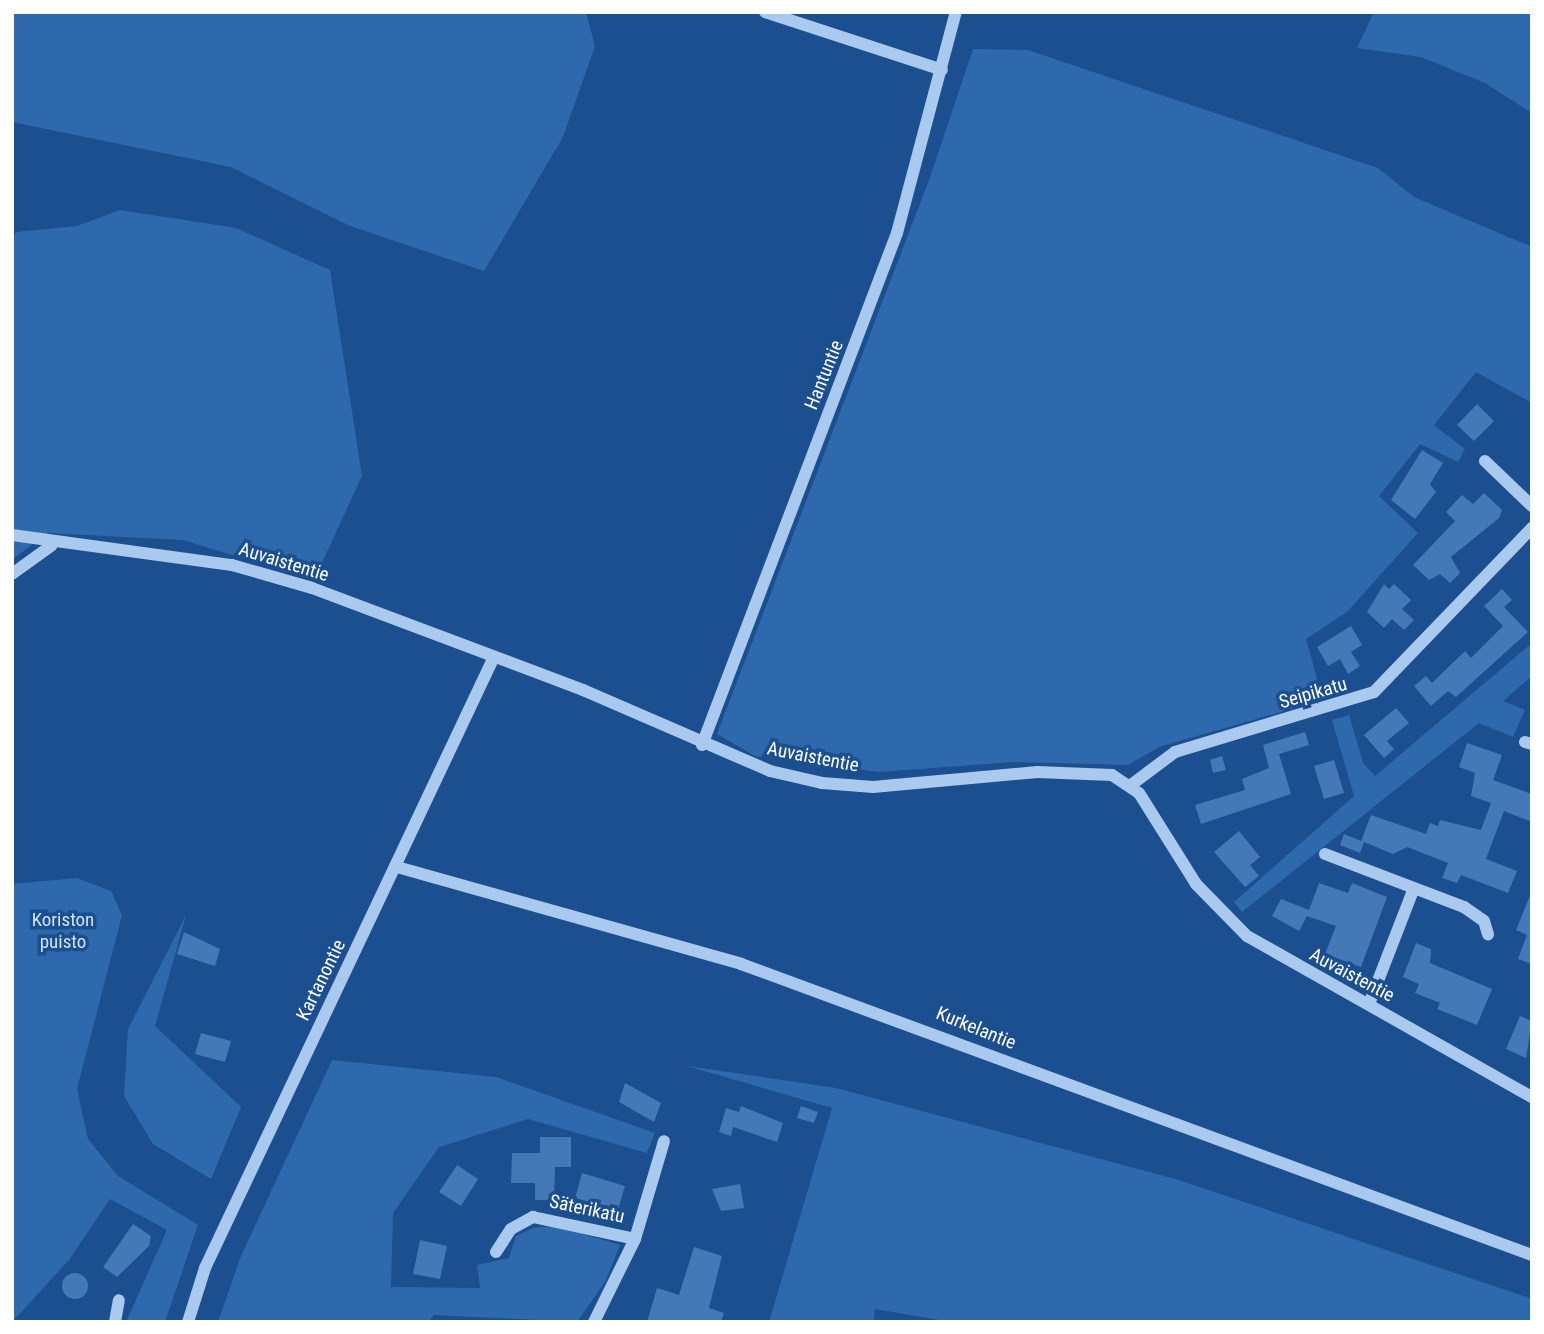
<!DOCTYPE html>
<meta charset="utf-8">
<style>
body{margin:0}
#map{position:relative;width:1544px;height:1334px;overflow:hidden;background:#1b4f8f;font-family:"Roboto Condensed",sans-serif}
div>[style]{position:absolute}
.green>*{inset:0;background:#2e69ad}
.building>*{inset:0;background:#4478b7}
.round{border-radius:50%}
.minor>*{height:12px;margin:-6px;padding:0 6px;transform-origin:6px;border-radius:6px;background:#a9c9ee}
span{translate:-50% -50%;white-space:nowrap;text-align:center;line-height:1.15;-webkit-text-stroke:7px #1b4f8f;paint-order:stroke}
.street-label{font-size:19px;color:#fff}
.park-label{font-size:19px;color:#cfe3fa}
.frame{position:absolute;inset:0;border:14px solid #fff;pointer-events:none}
</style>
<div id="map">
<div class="green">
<div style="clip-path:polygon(12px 12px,586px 12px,595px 46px,563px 137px,484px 271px,350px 226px,231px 167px,12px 122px)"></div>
<div style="clip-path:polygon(1374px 12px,1532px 12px,1532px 113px,1485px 83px,1421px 57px,1357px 48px)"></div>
<div style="clip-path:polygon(973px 49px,1028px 50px,1378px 168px,1414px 197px,1532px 247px,1532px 403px,1476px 372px,1434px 425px,1465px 449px,1458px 462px,1420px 444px,1379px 496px,1418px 533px,1347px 612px,1306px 639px,1323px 700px,1159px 747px,1128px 765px,1013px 762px,879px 772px,755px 756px,717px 734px,929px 180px)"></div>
<div style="clip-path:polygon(120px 210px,236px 228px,330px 270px,362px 476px,314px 580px,183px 540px,47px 533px,12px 560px,12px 239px,16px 232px,77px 226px)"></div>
<div style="clip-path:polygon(1532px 643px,1532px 676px,1503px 701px,1525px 710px,1513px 737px,1479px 723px,1242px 912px,1234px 902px,1354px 796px,1332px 720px,1349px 715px,1363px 763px,1375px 776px)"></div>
<div style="clip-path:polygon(77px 878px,111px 891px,122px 915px,77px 1089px,88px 1139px,118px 1176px,198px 1225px,165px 1322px,126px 1322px,167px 1230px,110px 1199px,69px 1260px,12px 1322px,12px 884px)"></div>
<div style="clip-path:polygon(186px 915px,155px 1026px,241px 1107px,211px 1179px,153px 1144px,124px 1096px,128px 1029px)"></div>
<div style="clip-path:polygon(332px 1060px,496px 1077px,655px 1133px,647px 1153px,528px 1119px,439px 1147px,393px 1213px,391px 1287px,480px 1288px,477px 1265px,509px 1258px,516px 1236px,533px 1228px,556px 1226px,620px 1245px,605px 1282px,577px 1322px,434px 1315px,428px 1322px,218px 1322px,241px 1256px)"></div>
<div style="clip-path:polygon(687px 1066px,836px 1088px,1179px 1180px,1532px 1299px,1532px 1322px,951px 1322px,875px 1309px,874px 1322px,769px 1322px,832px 1108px)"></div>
</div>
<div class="building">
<div style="clip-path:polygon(1477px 404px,1494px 421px,1474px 441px,1457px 425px)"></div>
<div style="clip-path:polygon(1422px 450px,1443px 463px,1430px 484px,1436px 492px,1415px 519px,1391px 500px)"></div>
<div style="clip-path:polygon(1484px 493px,1502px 510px,1499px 518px,1451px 557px,1460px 573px,1450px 583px,1440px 574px,1429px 580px,1413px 565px,1455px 521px,1446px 512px,1462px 495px,1473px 504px)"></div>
<div style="clip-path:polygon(1384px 584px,1389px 589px,1394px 584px,1411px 600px,1402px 609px,1414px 620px,1404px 630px,1392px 619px,1384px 628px,1367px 612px)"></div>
<div style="clip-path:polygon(1502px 589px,1512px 600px,1504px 607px,1528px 632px,1456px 697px,1448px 691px,1431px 706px,1414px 686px,1426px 676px,1432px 683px,1465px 651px,1471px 658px,1503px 626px,1484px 606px)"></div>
<div style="clip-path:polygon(1351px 626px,1362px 645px,1351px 652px,1360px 666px,1348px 674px,1340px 659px,1328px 666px,1317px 647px)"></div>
<div style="clip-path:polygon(1396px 708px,1409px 723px,1387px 741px,1394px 749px,1384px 758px,1364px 735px)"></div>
<div style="clip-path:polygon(1305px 732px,1309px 745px,1279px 754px,1291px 794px,1201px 824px,1195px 805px,1245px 790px,1242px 779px,1269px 768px,1263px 745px)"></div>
<div style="clip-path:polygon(1467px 743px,1502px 755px,1493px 780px,1532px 794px,1532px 822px,1504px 811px,1486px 859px,1517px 871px,1508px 893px,1461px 875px,1457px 883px,1442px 878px,1448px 863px,1407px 847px,1393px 854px,1364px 842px,1360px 853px,1340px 845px,1344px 834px,1361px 841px,1371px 815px,1426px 834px,1430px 823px,1438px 826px,1440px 820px,1481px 830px,1491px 803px,1471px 796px,1475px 773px,1459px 767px)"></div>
<div style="clip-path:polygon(1222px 756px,1226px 770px,1213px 773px,1210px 760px)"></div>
<div style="clip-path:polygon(1334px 760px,1344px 793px,1324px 799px,1314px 766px)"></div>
<div style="clip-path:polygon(1239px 831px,1260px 857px,1250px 865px,1259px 876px,1245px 887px,1214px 852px)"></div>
<div style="clip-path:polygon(1319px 883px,1348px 893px,1352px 883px,1387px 897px,1361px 967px,1325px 954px,1336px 926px,1307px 916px,1299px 931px,1272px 916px,1281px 899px,1309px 910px)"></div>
<div style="clip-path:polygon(1531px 893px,1532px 893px,1532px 964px,1518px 959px,1527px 935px,1516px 930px)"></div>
<div style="clip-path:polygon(184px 932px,220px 949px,215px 966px,177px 954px)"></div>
<div style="clip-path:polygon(1416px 943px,1431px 949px,1430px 963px,1492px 989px,1477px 1025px,1437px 1009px,1440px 1003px,1415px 993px,1419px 984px,1403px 977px)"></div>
<div style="clip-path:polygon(1520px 1016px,1532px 1021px,1526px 1058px,1506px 1049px)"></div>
<div style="clip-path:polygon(201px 1033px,231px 1041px,225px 1062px,195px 1054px)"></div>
<div style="clip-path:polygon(625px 1083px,661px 1103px,654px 1122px,619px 1102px)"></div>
<div style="clip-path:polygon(741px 1106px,783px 1123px,777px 1142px,733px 1127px,731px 1136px,719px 1132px,726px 1108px,739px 1112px)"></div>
<div style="clip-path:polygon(801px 1106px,818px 1112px,814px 1123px,797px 1118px)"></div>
<div style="clip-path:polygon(540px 1137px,571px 1137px,571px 1167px,555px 1167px,554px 1200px,535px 1200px,535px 1183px,511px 1183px,512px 1153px,540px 1153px)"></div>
<div style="clip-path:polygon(457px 1165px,478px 1179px,461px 1206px,439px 1192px)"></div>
<div style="clip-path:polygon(582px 1173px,625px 1186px,618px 1210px,575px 1198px)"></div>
<div style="clip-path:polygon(740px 1184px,744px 1208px,721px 1211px,712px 1189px)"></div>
<div style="clip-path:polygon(133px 1224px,151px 1236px,149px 1246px,117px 1277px,103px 1267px)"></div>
<div style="clip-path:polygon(420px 1240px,447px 1246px,440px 1279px,413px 1274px)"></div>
<div style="clip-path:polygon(694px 1247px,722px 1256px,709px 1308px,724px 1313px,721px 1322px,647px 1322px,657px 1288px,679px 1295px)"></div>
<div class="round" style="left:62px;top:1273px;width:26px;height:26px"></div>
</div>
<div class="minor">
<div style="left:765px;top:12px;width:186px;rotate:18.1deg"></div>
<div style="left:1485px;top:461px;width:65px;rotate:43.8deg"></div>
<div style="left:12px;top:535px;width:222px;rotate:7.8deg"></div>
<div style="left:232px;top:565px;width:83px;rotate:16deg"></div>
<div style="left:312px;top:588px;width:290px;rotate:20.6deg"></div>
<div style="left:583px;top:690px;width:204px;rotate:23.4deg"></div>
<div style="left:770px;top:771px;width:53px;rotate:13deg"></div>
<div style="left:822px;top:783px;width:51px;rotate:4.5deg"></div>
<div style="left:873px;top:787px;width:165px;rotate:-5.2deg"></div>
<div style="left:1037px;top:772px;width:75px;rotate:2.3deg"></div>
<div style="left:1112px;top:775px;width:32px;rotate:34deg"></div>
<div style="left:1139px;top:793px;width:107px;rotate:57.9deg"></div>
<div style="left:1196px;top:884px;width:73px;rotate:45.6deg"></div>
<div style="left:1247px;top:936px;width:327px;rotate:29.5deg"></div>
<div style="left:12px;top:574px;width:49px;rotate:-35.9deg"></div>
<div style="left:1525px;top:742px;width:7px;rotate:16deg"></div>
<div style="left:702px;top:745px;width:548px;rotate:-69.15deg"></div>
<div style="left:897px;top:233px;width:229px;rotate:-75.1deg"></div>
<div style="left:1131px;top:785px;width:55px;rotate:-36.9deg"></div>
<div style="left:1175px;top:752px;width:208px;rotate:-16.8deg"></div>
<div style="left:1374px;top:692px;width:228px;rotate:-46.1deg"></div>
<div style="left:1325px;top:854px;width:149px;rotate:20.9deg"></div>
<div style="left:1464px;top:907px;width:24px;rotate:35deg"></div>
<div style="left:1484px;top:921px;width:14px;rotate:73deg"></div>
<div style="left:397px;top:867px;width:357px;rotate:15.7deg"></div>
<div style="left:741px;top:964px;width:843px;rotate:20.2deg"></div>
<div style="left:1369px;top:1004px;width:124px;rotate:-68.8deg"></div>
<div style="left:635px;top:1239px;width:102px;rotate:-73.5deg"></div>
<div style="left:496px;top:1252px;width:27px;rotate:-57deg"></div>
<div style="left:511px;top:1229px;width:25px;rotate:-29deg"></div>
<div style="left:533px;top:1217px;width:104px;rotate:12.2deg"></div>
<div style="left:635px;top:1239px;width:93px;rotate:116.3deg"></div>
<div style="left:115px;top:1322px;width:22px;rotate:-80deg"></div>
<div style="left:188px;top:1322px;width:57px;rotate:-72.5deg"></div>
<div style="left:205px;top:1268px;width:676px;rotate:-64.69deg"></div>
</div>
<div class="street-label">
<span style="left:824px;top:375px;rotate:-68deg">Hantuntie</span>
<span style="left:284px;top:562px;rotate:17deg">Auvaistentie</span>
<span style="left:1313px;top:693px;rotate:-16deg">Seipikatu</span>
<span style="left:813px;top:757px;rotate:11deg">Auvaistentie</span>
<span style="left:1352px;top:975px;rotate:28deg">Auvaistentie</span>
<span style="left:321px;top:980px;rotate:-64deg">Kartanontie</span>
<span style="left:976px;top:1028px;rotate:22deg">Kurkelantie</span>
<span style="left:587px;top:1209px;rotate:12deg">Säterikatu</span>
</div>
<div class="park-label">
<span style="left:63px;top:931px">Koriston<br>puisto</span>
</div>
<div class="frame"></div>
</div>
